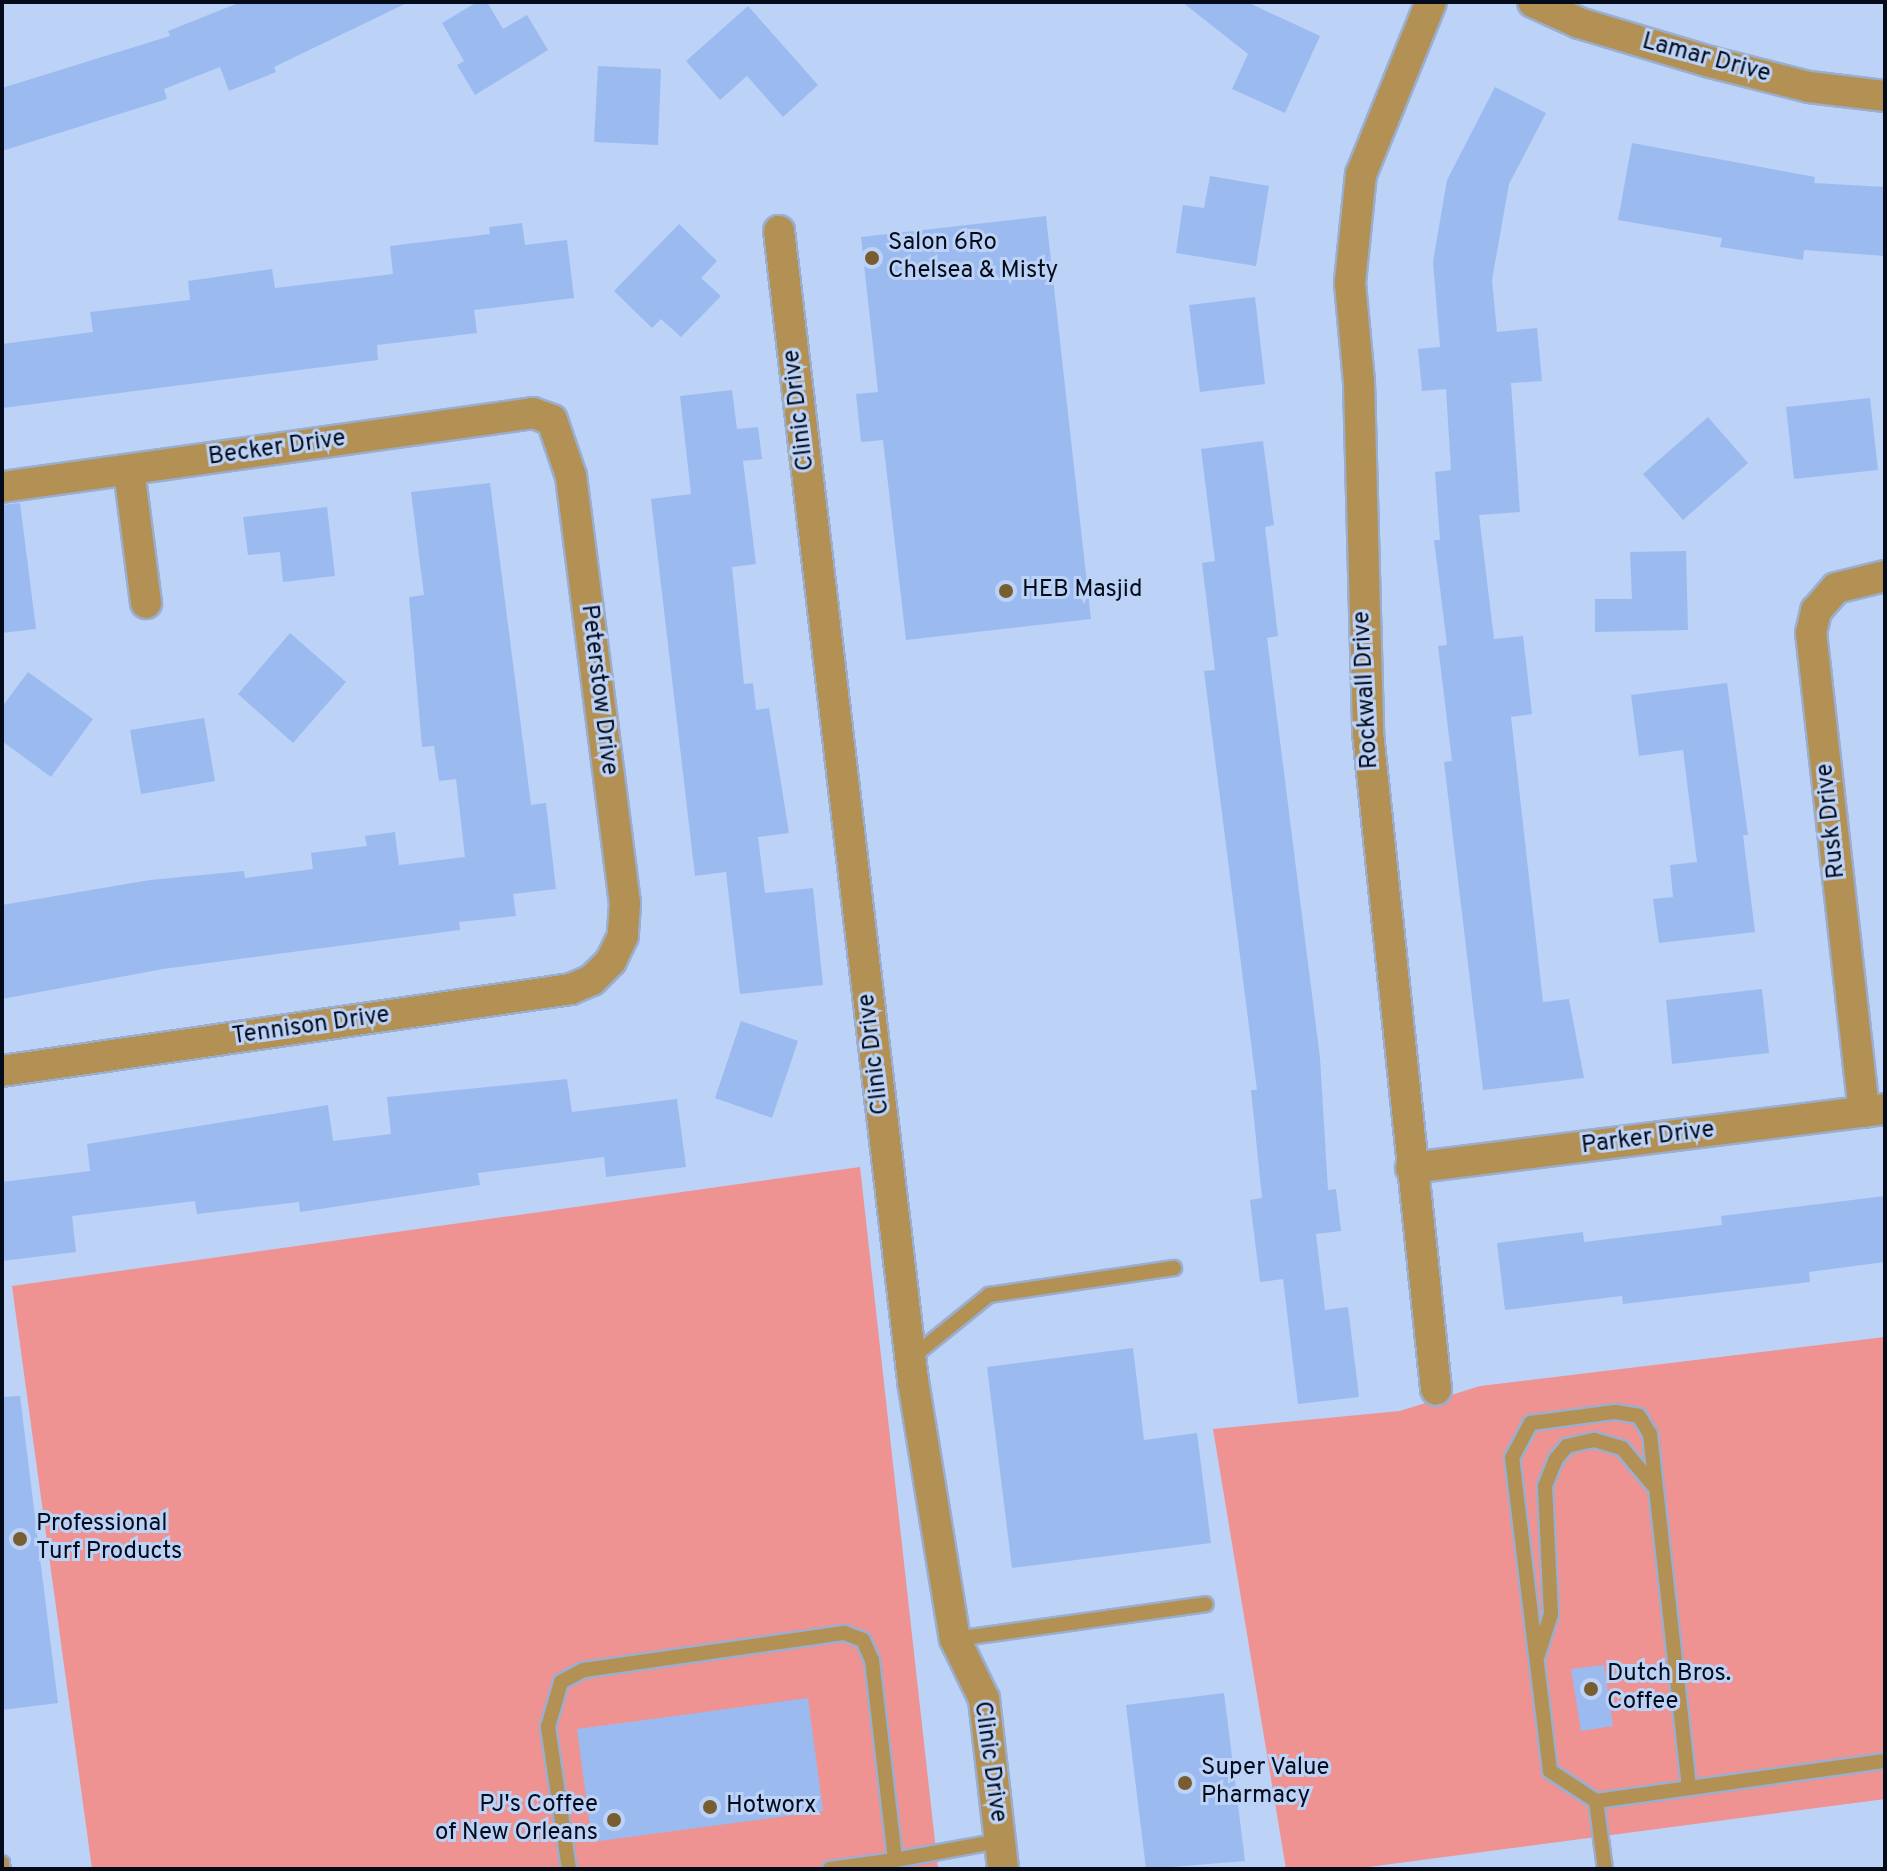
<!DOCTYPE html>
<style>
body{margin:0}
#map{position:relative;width:1887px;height:1871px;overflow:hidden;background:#bcd2f6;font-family:Overpass,sans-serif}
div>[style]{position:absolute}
.green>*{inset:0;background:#ee9292}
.building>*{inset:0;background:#9bbbf0}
.roads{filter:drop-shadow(2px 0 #9baece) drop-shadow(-2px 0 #9baece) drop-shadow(0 2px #9baece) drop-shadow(0 -2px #9baece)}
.service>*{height:14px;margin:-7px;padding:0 7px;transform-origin:7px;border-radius:7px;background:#b39053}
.minor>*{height:30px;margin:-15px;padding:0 15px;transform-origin:15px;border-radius:15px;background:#b39053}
.dots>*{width:22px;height:22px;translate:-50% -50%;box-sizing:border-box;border:4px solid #bcd2f6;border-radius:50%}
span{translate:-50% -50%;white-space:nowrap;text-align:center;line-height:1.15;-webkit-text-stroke:6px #bcd2f6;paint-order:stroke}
.street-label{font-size:24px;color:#040b1a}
.poi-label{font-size:24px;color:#040b1a}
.left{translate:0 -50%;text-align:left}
.right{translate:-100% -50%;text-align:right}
.frame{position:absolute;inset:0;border:4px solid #040b1a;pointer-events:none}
</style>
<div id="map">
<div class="green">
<div style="clip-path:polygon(860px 1167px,938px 1869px,92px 1869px,12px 1286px)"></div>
<div style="clip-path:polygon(1885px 1337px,1885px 1799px,1353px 1869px,1286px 1869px,1213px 1429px,1400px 1411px,1480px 1386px)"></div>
</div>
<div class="building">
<div style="clip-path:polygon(241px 2px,409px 2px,274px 67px,276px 72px,229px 91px,220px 67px,164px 89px,167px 99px,2px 151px,2px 88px,170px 36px,168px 31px)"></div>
<div style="clip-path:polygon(477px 2px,487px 2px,503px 29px,527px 15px,548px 50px,475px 95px,457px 65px,464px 61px,442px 23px)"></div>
<div style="clip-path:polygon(1182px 2px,1247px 2px,1320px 36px,1285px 113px,1232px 89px,1248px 54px)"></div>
<div style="clip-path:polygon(748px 6px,818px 85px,783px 117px,747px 76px,720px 100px,686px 61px)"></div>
<div style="clip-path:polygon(598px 66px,661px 69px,658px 145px,594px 142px)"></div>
<div style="clip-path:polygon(1495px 87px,1546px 113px,1509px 184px,1492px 280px,1497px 332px,1537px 328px,1542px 381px,1511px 383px,1520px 512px,1479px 515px,1494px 639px,1523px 636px,1532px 714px,1511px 717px,1543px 1002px,1569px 999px,1584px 1078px,1483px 1090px,1444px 762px,1452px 761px,1438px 646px,1447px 645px,1434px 540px,1440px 540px,1435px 472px,1451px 470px,1446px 389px,1422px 391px,1418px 349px,1440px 347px,1433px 262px,1447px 180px)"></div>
<div style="clip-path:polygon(1632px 143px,1815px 177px,1814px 183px,1885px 187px,1885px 256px,1804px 250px,1803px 260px,1720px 247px,1722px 238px,1618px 220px)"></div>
<div style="clip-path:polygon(1210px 176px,1269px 186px,1256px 266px,1176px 253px,1183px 205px,1204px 208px)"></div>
<div style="clip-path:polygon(1046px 216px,1091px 619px,906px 640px,883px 440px,861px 442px,856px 394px,878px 392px,861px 237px)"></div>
<div style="clip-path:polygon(522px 223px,525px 245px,567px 240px,574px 298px,474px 310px,477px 333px,377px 345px,378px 360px,2px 408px,2px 344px,93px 332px,90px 312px,190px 300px,188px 281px,272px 269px,275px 288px,393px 274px,390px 246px,490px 234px,489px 227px)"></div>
<div style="clip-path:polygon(679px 224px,717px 261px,701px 278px,721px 296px,681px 337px,661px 319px,652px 328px,614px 291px)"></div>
<div style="clip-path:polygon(1255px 297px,1265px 384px,1200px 392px,1189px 305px)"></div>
<div style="clip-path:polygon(732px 390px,737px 429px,758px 427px,762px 459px,743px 461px,756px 564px,732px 567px,744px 684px,753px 683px,756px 710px,769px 708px,789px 833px,758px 837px,765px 893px,813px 888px,823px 985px,740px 994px,726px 872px,695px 876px,651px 499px,691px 494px,680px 396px)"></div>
<div style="clip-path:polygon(1870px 398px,1878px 470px,1794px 479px,1786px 407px)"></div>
<div style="clip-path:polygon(1708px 417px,1748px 463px,1683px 520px,1643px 474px)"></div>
<div style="clip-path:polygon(1263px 441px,1274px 525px,1265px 527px,1278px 636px,1267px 638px,1320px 1058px,1328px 1190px,1336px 1189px,1341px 1231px,1316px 1234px,1325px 1310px,1348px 1307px,1359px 1397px,1298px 1404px,1283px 1279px,1260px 1282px,1250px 1200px,1262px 1198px,1251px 1090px,1257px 1090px,1204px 671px,1215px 670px,1202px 563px,1215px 561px,1201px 449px)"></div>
<div style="clip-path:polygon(490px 483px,531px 805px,546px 803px,556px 889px,513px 894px,516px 916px,459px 922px,460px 930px,163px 969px,2px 999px,2px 905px,150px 880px,244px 871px,245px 878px,313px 869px,311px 853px,367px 846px,365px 836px,395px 832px,399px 865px,465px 857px,456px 779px,439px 781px,434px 746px,422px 747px,409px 597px,424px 595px,411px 492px)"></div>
<div style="clip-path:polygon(20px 503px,36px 629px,2px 633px,2px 505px)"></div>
<div style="clip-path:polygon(327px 507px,335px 576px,283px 582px,280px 552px,248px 555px,243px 517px)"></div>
<div style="clip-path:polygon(1686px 551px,1688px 630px,1595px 632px,1595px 599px,1632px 599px,1630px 552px)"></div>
<div style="clip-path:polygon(290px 633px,346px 682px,293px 743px,238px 694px)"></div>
<div style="clip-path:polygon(28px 672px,93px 719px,51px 777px,2px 741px,2px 707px)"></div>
<div style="clip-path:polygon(1727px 683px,1748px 835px,1743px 835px,1755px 932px,1659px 943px,1653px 899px,1673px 897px,1670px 865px,1697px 862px,1683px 750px,1639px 756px,1631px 695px)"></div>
<div style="clip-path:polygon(204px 718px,215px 781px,141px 794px,130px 730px)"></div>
<div style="clip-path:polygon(1762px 989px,1769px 1053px,1672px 1064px,1666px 1000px)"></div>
<div style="clip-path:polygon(741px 1021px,798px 1041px,772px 1118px,715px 1098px)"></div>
<div style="clip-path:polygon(567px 1079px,572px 1112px,677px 1099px,686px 1167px,606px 1177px,604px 1157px,478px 1173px,480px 1185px,300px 1212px,299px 1202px,197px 1214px,195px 1201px,72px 1216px,76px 1252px,2px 1261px,2px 1182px,90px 1171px,87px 1144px,328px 1105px,333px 1141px,391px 1134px,387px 1097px)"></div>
<div style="clip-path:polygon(1885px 1196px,1885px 1262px,1809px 1272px,1810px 1282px,1623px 1304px,1622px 1296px,1505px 1310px,1497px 1243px,1583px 1232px,1584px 1242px,1722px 1225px,1721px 1216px)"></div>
<div style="clip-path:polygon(1133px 1348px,1144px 1440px,1197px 1433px,1211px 1543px,1012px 1568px,987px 1367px)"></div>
<div style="clip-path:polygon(20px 1396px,58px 1703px,2px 1710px,2px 1397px)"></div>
<div style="clip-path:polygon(1604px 1665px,1613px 1726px,1581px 1731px,1571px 1669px)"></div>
<div style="clip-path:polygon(1224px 1693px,1245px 1861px,1146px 1869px,1126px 1705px)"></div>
<div style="clip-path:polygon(808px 1698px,823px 1811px,592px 1842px,577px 1729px)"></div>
</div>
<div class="roads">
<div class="service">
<div style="left:910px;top:1359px;width:102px;rotate:-39deg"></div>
<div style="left:989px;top:1295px;width:187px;rotate:-8.3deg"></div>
<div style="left:955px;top:1639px;width:253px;rotate:-7.9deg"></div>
<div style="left:1538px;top:1655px;width:43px;rotate:-72.4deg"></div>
<div style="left:1551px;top:1614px;width:128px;rotate:-92.7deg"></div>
<div style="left:1545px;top:1486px;width:29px;rotate:-68deg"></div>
<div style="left:1556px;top:1459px;width:17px;rotate:-50deg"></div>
<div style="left:1567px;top:1446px;width:28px;rotate:-13deg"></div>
<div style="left:1594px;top:1440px;width:29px;rotate:16deg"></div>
<div style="left:1622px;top:1448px;width:48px;rotate:50deg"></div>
<div style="left:1596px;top:1801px;width:55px;rotate:-146.9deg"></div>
<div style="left:1550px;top:1771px;width:315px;rotate:-96.9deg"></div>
<div style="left:1512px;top:1458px;width:40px;rotate:-62deg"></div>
<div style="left:1531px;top:1423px;width:85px;rotate:-7.5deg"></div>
<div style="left:1615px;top:1412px;width:24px;rotate:9deg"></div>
<div style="left:1639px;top:1416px;width:21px;rotate:59deg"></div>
<div style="left:1650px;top:1434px;width:356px;rotate:83.7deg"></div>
<div style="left:2px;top:1863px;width:6px;rotate:81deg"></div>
<div style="left:569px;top:1869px;width:144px;rotate:-98.4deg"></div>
<div style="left:548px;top:1727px;width:47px;rotate:-73.9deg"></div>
<div style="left:561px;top:1682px;width:26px;rotate:-28deg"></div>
<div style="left:584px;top:1670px;width:263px;rotate:-8.1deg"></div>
<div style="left:844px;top:1633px;width:20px;rotate:20deg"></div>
<div style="left:863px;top:1640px;width:22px;rotate:66deg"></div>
<div style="left:872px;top:1660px;width:201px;rotate:83.4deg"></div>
<div style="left:895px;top:1860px;width:107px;rotate:-10.3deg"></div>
<div style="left:830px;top:1869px;width:66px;rotate:-7.9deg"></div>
<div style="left:1605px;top:1869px;width:69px;rotate:-97.5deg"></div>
<div style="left:1596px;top:1801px;width:292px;rotate:-7.9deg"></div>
</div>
<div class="minor">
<div style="left:1431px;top:2px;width:186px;rotate:112.1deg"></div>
<div style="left:1361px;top:174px;width:110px;rotate:95.8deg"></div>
<div style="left:1350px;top:283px;width:99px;rotate:84.8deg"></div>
<div style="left:1359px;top:382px;width:351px;rotate:88.5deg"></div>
<div style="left:1368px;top:733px;width:660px;rotate:84.08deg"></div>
<div style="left:1533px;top:2px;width:51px;rotate:24.5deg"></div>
<div style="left:1579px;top:23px;width:137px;rotate:16.6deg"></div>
<div style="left:1710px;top:62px;width:102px;rotate:14.2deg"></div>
<div style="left:1809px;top:87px;width:77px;rotate:6.8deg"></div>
<div style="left:779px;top:231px;width:1158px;rotate:83.35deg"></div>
<div style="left:913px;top:1381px;width:261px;rotate:80.8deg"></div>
<div style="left:955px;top:1639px;width:67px;rotate:64.2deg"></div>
<div style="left:984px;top:1699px;width:171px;rotate:83.6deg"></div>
<div style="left:129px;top:470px;width:134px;rotate:82.7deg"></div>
<div style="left:2px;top:487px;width:536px;rotate:-7.93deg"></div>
<div style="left:533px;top:413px;width:20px;rotate:20deg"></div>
<div style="left:552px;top:420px;width:59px;rotate:71.3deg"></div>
<div style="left:571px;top:476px;width:431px;rotate:82.8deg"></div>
<div style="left:625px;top:904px;width:32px;rotate:94deg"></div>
<div style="left:623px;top:936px;width:28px;rotate:116deg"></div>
<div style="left:611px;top:961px;width:27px;rotate:135deg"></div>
<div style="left:592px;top:980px;width:23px;rotate:157deg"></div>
<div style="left:571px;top:989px;width:575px;rotate:171.8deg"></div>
<div style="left:1864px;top:1112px;width:482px;rotate:-96.3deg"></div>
<div style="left:1811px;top:633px;width:23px;rotate:-77deg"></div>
<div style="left:1816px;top:611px;width:30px;rotate:-49deg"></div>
<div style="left:1836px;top:588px;width:50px;rotate:-13.8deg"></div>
<div style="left:1411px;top:1168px;width:476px;rotate:-7.1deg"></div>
</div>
</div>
<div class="dots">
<div style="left:872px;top:258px;background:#775d2f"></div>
<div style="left:1006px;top:591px;background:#775d2f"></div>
<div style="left:20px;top:1539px;background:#775d2f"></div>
<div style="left:1591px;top:1689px;background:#775d2f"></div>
<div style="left:1185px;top:1783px;background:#775d2f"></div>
<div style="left:710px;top:1807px;background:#775d2f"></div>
<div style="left:614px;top:1820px;background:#775d2f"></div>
</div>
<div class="street-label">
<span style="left:1706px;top:59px;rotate:15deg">Lamar Drive</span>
<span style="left:800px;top:410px;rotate:-97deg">Clinic Drive</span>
<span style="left:277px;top:449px;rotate:-8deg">Becker Drive</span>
<span style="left:598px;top:690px;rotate:83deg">Peterstow Drive</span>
<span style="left:1367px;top:690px;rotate:-93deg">Rockwall Drive</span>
<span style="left:1832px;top:821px;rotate:-96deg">Rusk Drive</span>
<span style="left:311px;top:1027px;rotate:-8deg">Tennison Drive</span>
<span style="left:875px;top:1054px;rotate:-97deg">Clinic Drive</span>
<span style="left:1648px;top:1139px;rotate:-7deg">Parker Drive</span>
<span style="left:989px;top:1762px;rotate:82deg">Clinic Drive</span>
</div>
<div class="poi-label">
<span class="left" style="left:888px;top:258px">Salon 6Ro<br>Chelsea &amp; Misty</span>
<span class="left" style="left:1022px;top:591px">HEB Masjid</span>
<span class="left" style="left:36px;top:1539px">Professional<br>Turf Products</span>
<span class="left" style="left:1607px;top:1689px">Dutch Bros.<br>Coffee</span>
<span class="left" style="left:1201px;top:1783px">Super Value<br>Pharmacy</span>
<span class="right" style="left:598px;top:1820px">PJ's Coffee<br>of New Orleans</span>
<span class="left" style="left:726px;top:1807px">Hotworx</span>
</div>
<div class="frame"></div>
</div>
